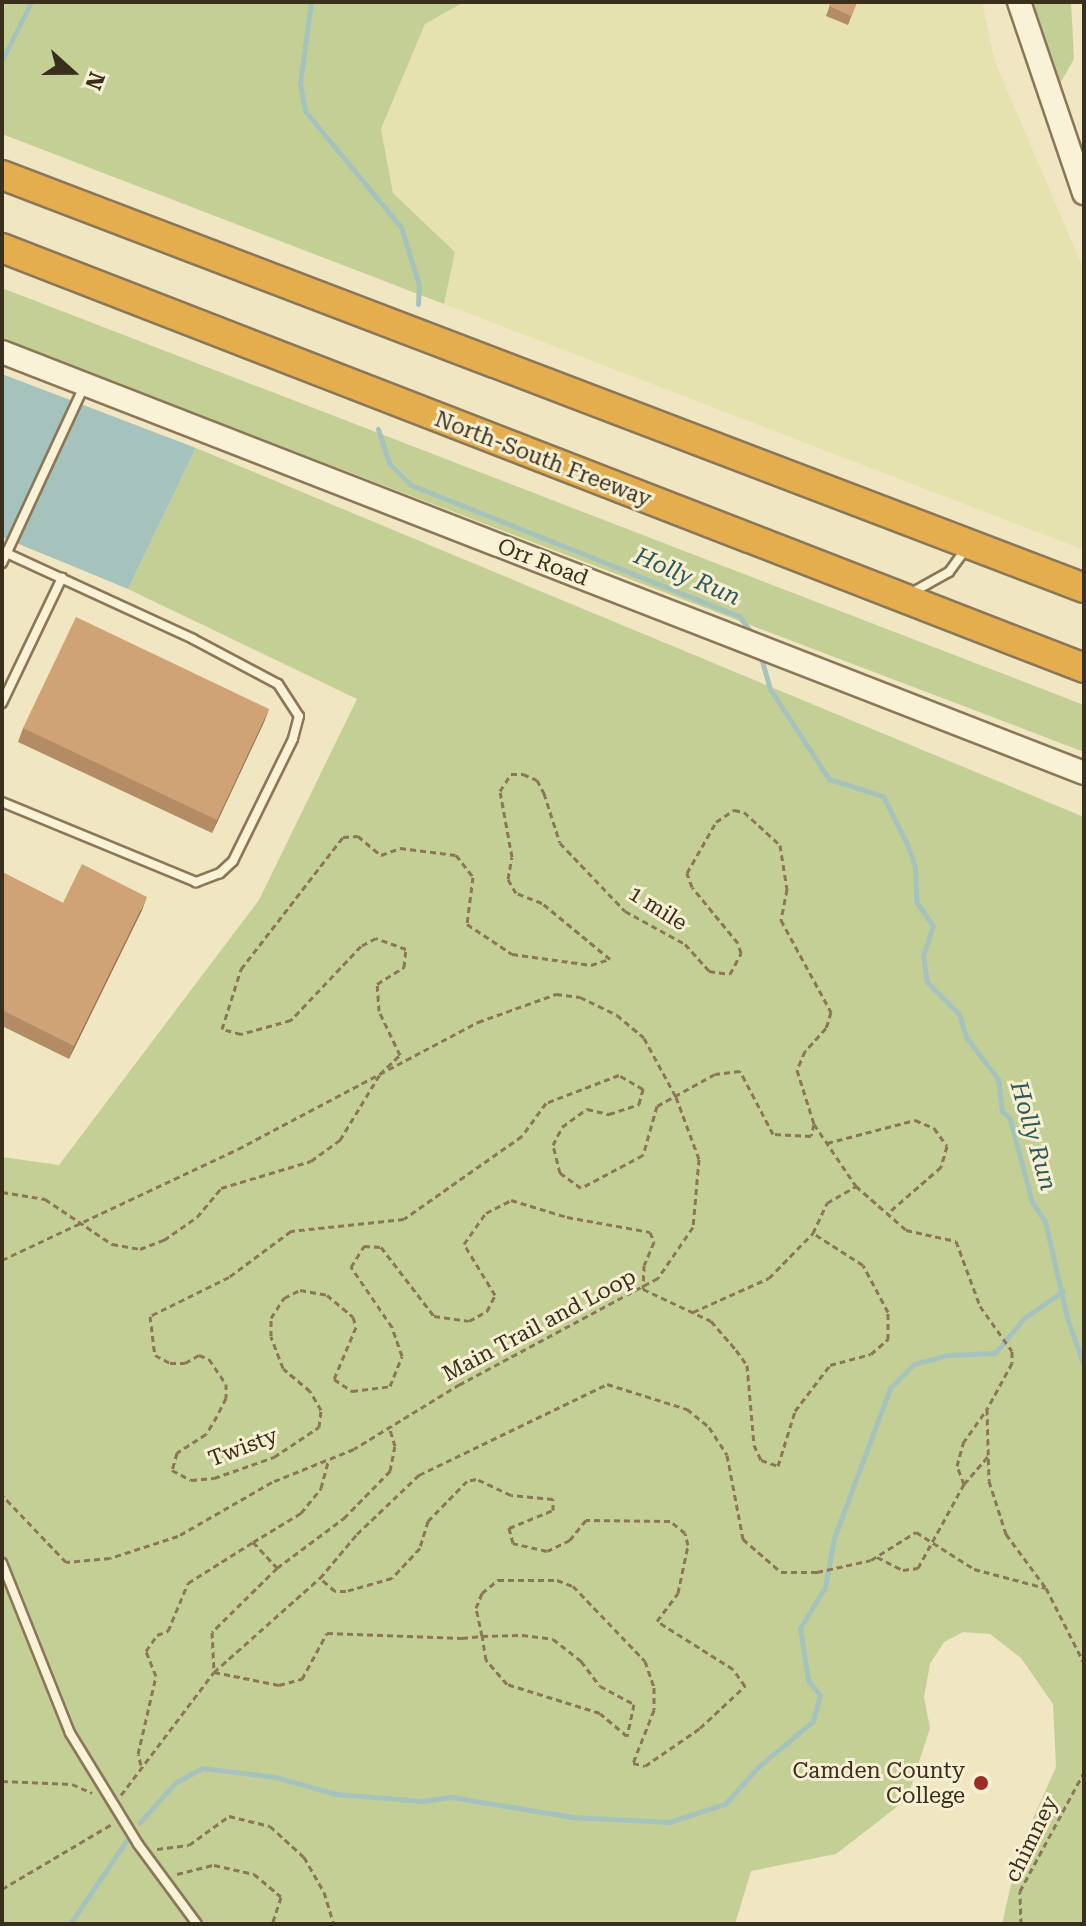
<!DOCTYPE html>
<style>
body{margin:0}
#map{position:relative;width:1086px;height:1926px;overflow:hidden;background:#f0e6c2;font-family:"Roboto Serif",serif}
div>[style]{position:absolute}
.farmland>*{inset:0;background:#e6e2af}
.green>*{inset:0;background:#c4cf96}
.water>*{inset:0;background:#a5c3bc}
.stream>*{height:5px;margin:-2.5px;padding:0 2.5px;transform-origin:2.5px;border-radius:2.5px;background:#a5c3bc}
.path>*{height:3px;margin-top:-1.5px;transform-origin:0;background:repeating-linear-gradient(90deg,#8b7758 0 6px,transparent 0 10px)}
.roads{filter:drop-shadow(2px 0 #8b7758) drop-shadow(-2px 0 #8b7758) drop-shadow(0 2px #8b7758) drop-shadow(0 -2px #8b7758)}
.lane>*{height:8px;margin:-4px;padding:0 4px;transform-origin:4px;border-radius:4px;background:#faf2d6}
.secondary>*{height:22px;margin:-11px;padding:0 11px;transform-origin:11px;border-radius:11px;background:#faf2d6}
.highway>*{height:28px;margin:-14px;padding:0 14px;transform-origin:14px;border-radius:14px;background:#e4ae4f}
.wall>*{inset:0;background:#b38c65}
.shaded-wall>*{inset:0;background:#927253}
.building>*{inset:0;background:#d0a376}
.dots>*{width:22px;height:22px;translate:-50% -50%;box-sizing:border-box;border:4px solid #f7efd2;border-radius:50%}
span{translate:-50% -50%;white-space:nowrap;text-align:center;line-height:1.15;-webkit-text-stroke:6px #f7efd2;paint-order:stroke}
.street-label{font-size:22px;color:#3a2e1d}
.poi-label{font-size:22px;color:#3a2e1d}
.right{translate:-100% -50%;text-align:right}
.water-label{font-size:24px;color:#2c5a5b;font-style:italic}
.frame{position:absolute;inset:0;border:4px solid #3a2e1d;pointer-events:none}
.north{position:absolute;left:32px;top:32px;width:80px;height:80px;-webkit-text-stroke:6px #f7efd2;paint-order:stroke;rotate:111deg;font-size:22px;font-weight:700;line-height:32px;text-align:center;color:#3a2e1d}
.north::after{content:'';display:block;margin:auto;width:28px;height:36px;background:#3a2e1d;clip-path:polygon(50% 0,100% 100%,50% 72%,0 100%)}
</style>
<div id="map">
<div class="farmland">
<div style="clip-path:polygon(464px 2px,982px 2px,995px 62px,1084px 270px,1084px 550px,444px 304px,455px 252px,393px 193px,381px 129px,425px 24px)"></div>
</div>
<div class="green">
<div style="clip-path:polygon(2px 2px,464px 2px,425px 24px,381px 129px,393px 193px,455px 252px,444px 304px,2px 134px)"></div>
<div style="clip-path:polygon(1020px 2px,1071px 2px,1074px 59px,1049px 103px)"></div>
<div style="clip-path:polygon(2px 288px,1084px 705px,1084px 752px,2px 340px)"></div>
<div style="clip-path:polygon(196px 448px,1084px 817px,1084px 1924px,1002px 1924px,1019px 1850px,1056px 1767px,1053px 1704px,1021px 1658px,990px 1634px,963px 1632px,944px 1642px,930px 1664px,924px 1697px,930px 1728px,907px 1799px,836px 1854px,751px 1871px,735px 1924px,2px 1924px,2px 1157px,59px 1165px,259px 900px,357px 699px,128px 589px)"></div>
</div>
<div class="water">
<div style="clip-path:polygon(2px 374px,196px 448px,128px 589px,2px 537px)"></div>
</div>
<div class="stream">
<div style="left:311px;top:2px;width:82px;rotate:97.7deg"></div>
<div style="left:300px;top:83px;width:28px;rotate:80deg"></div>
<div style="left:305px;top:111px;width:151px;rotate:50.4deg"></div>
<div style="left:401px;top:227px;width:61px;rotate:72.8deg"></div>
<div style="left:419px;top:285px;width:19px;rotate:93deg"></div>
<div style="left:2px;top:60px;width:65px;rotate:-63.4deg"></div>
<div style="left:378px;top:429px;width:36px;rotate:72deg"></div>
<div style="left:389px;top:463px;width:31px;rotate:45deg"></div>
<div style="left:411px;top:485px;width:353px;rotate:21.8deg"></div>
<div style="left:739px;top:616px;width:26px;rotate:53deg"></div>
<div style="left:760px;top:654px;width:36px;rotate:74deg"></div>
<div style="left:770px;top:689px;width:108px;rotate:56.8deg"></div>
<div style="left:829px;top:779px;width:57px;rotate:17.5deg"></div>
<div style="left:883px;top:796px;width:54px;rotate:63.4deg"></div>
<div style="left:907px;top:844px;width:24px;rotate:71deg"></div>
<div style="left:915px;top:867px;width:34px;rotate:88deg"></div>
<div style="left:916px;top:901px;width:30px;rotate:56deg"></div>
<div style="left:933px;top:926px;width:31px;rotate:109deg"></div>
<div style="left:923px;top:955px;width:27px;rotate:82deg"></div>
<div style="left:927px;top:982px;width:45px;rotate:45deg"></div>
<div style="left:959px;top:1014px;width:24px;rotate:73deg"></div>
<div style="left:966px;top:1037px;width:53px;rotate:52.7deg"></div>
<div style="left:998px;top:1079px;width:32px;rotate:83deg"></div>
<div style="left:1002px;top:1111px;width:11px;rotate:45deg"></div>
<div style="left:1010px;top:1119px;width:86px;rotate:75.2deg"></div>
<div style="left:1032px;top:1202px;width:23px;rotate:56deg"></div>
<div style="left:1045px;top:1221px;width:99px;rotate:77.2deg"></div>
<div style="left:1067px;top:1318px;width:51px;rotate:70.5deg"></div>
<div style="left:139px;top:1823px;width:54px;rotate:-48deg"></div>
<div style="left:175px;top:1783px;width:31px;rotate:-29deg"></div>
<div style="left:202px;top:1768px;width:74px;rotate:7deg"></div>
<div style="left:275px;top:1777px;width:63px;rotate:15.6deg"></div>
<div style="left:336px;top:1794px;width:86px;rotate:4.7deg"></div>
<div style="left:422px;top:1801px;width:29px;rotate:-8deg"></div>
<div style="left:451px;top:1797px;width:123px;rotate:9.4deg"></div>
<div style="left:572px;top:1817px;width:97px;rotate:3deg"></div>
<div style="left:669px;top:1822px;width:59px;rotate:-17.8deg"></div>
<div style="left:725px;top:1804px;width:50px;rotate:-48.3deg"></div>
<div style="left:758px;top:1767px;width:72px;rotate:-39.9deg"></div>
<div style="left:813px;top:1721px;width:27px;rotate:-75deg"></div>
<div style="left:820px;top:1695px;width:19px;rotate:-129deg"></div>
<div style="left:808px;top:1680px;width:53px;rotate:-98.7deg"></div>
<div style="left:800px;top:1628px;width:48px;rotate:-58.6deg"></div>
<div style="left:825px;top:1587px;width:50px;rotate:-79.6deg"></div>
<div style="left:834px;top:1538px;width:160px;rotate:-69.5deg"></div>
<div style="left:890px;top:1388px;width:34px;rotate:-45deg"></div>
<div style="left:914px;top:1364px;width:35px;rotate:-15deg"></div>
<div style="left:948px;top:1355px;width:47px;rotate:-2.4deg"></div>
<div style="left:995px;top:1353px;width:45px;rotate:-50.4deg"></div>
<div style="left:1024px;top:1318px;width:47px;rotate:-34.7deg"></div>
<div style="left:70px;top:1924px;width:104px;rotate:-56deg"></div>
</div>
<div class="path">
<div style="left:814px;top:1124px;width:75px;rotate:55.9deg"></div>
<div style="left:827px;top:1143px;width:91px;rotate:-14.6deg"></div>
<div style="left:915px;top:1120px;width:21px;rotate:23deg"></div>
<div style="left:934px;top:1128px;width:22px;rotate:54deg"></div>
<div style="left:947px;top:1146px;width:22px;rotate:106deg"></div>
<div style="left:941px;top:1167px;width:70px;rotate:139deg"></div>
<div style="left:2px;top:1192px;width:44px;rotate:9.2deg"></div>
<div style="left:45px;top:1199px;width:81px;rotate:33.9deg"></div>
<div style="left:112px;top:1244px;width:28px;rotate:10deg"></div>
<div style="left:140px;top:1249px;width:26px;rotate:-21deg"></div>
<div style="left:164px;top:1240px;width:40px;rotate:-34.9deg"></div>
<div style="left:197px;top:1217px;width:38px;rotate:-50deg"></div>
<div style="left:221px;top:1188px;width:94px;rotate:-16.7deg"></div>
<div style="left:311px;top:1161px;width:36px;rotate:-36deg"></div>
<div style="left:340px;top:1140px;width:77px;rotate:-58.8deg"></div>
<div style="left:380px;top:1074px;width:28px;rotate:-44deg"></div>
<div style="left:400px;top:1055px;width:49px;rotate:-115.5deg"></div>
<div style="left:379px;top:1011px;width:27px;rotate:-94deg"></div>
<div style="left:377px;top:984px;width:32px;rotate:-32deg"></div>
<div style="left:404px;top:967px;width:18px;rotate:-84deg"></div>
<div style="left:406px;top:949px;width:32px;rotate:-160deg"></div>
<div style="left:376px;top:938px;width:17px;rotate:152deg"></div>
<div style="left:361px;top:946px;width:102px;rotate:133.4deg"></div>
<div style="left:291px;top:1020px;width:52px;rotate:164.4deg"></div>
<div style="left:241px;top:1034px;width:20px;rotate:-165deg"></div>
<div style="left:222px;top:1029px;width:63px;rotate:-72.4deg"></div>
<div style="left:241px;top:969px;width:167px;rotate:-52.3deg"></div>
<div style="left:343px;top:837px;width:15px;rotate:-4deg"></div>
<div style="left:358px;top:836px;width:30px;rotate:40deg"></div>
<div style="left:381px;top:855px;width:20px;rotate:-20deg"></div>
<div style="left:400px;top:848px;width:56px;rotate:7.1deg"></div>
<div style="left:456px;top:855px;width:28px;rotate:52deg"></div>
<div style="left:473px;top:877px;width:47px;rotate:97.3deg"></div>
<div style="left:467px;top:924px;width:54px;rotate:33.7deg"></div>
<div style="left:512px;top:954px;width:80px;rotate:7.9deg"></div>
<div style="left:591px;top:965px;width:20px;rotate:-18deg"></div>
<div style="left:610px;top:959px;width:88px;rotate:-140.5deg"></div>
<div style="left:542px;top:903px;width:28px;rotate:-159deg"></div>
<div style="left:516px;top:893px;width:16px;rotate:-120deg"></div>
<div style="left:508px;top:879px;width:22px;rotate:-80deg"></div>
<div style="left:512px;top:857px;width:67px;rotate:-100.3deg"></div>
<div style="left:500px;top:791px;width:20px;rotate:-57deg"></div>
<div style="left:511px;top:774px;width:12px"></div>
<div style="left:523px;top:774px;width:15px;rotate:23deg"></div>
<div style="left:537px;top:780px;width:15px;rotate:62deg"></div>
<div style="left:544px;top:793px;width:52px;rotate:72.3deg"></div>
<div style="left:560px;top:843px;width:94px;rotate:46.3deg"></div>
<div style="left:625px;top:911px;width:68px;rotate:28.8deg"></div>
<div style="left:685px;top:944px;width:36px;rotate:48deg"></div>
<div style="left:709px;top:971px;width:21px;rotate:8deg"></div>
<div style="left:730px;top:974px;width:24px;rotate:-62deg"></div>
<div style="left:741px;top:953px;width:10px;rotate:-107deg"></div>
<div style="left:738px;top:943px;width:72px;rotate:-129.4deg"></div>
<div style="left:692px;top:887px;width:15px;rotate:-110deg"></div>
<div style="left:687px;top:873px;width:59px;rotate:-60.4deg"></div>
<div style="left:716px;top:822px;width:22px;rotate:-34deg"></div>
<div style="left:734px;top:810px;width:10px;rotate:11deg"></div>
<div style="left:744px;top:812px;width:49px;rotate:42.5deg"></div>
<div style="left:780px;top:845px;width:45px;rotate:81deg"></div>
<div style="left:787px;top:889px;width:32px;rotate:101deg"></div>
<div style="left:781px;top:920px;width:105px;rotate:61.5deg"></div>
<div style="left:831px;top:1012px;width:17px;rotate:107deg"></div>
<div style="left:826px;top:1028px;width:31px;rotate:132deg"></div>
<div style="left:805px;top:1051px;width:21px;rotate:113deg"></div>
<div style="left:797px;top:1070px;width:57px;rotate:72.5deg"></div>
<div style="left:814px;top:1124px;width:12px;rotate:104deg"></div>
<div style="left:811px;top:1136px;width:38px;rotate:-177deg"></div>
<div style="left:773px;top:1134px;width:71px;rotate:-117.6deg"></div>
<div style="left:740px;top:1071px;width:25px;rotate:173deg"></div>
<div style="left:715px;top:1074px;width:66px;rotate:151.1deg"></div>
<div style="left:657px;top:1106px;width:51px;rotate:105.9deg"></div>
<div style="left:643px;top:1155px;width:70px;rotate:152deg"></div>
<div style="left:581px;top:1188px;width:26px;rotate:-144deg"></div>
<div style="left:560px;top:1173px;width:29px;rotate:-104deg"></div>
<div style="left:553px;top:1145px;width:20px;rotate:-63deg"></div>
<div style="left:562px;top:1127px;width:31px;rotate:-36deg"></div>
<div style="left:587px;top:1109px;width:23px;rotate:13deg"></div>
<div style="left:609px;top:1114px;width:32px;rotate:-18deg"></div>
<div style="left:639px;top:1104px;width:16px;rotate:-75deg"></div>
<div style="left:643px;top:1089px;width:28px;rotate:-150deg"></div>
<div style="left:619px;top:1075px;width:78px;rotate:159deg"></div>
<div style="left:546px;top:1103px;width:41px;rotate:126deg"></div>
<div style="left:522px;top:1136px;width:144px;rotate:144.9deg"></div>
<div style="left:404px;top:1219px;width:114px;rotate:173.9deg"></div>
<div style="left:291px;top:1231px;width:77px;rotate:143.4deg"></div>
<div style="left:229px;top:1277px;width:88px;rotate:153.7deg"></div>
<div style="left:150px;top:1316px;width:39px;rotate:83deg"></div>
<div style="left:155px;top:1355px;width:17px;rotate:28deg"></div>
<div style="left:170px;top:1363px;width:15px"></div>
<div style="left:185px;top:1363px;width:16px;rotate:-30deg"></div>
<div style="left:199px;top:1355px;width:11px;rotate:22deg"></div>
<div style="left:209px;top:1359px;width:30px;rotate:56deg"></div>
<div style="left:226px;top:1384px;width:14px;rotate:90deg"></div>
<div style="left:226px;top:1398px;width:20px;rotate:117deg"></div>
<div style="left:217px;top:1416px;width:21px;rotate:121deg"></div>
<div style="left:206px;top:1434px;width:35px;rotate:147deg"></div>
<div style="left:177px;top:1453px;width:18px;rotate:106deg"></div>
<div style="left:172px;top:1470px;width:21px;rotate:28deg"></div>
<div style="left:191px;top:1480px;width:23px;rotate:-5deg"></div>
<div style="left:214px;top:1478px;width:64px;rotate:-19.3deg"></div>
<div style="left:274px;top:1457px;width:54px;rotate:-33.7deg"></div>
<div style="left:319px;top:1427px;width:17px;rotate:-83deg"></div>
<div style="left:321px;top:1410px;width:22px;rotate:-120deg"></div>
<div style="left:310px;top:1391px;width:35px;rotate:-140deg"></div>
<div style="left:283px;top:1368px;width:34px;rotate:-111deg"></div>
<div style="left:271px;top:1336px;width:18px;rotate:-90deg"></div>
<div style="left:271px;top:1318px;width:24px;rotate:-57deg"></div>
<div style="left:284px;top:1298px;width:18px;rotate:-27deg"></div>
<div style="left:300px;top:1290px;width:27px;rotate:10deg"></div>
<div style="left:327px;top:1295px;width:34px;rotate:40deg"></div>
<div style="left:353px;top:1317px;width:10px;rotate:73deg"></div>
<div style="left:356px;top:1327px;width:56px;rotate:112.9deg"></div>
<div style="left:334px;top:1379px;width:22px;rotate:34deg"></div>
<div style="left:352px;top:1391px;width:38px;rotate:-7deg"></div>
<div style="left:390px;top:1386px;width:32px;rotate:-68deg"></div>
<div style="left:402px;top:1356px;width:31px;rotate:-109deg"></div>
<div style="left:392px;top:1327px;width:73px;rotate:-124.3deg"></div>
<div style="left:351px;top:1267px;width:25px;rotate:-58deg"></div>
<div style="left:364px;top:1246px;width:17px;rotate:3deg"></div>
<div style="left:381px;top:1247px;width:87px;rotate:52.5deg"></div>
<div style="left:434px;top:1316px;width:35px;rotate:8deg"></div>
<div style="left:469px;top:1321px;width:21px;rotate:-29deg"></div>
<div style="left:487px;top:1311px;width:18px;rotate:-63deg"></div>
<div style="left:495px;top:1295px;width:60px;rotate:-121.3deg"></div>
<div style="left:464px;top:1244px;width:38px;rotate:-55deg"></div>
<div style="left:486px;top:1213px;width:28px;rotate:-27deg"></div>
<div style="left:511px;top:1200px;width:59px;rotate:16.9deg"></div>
<div style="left:567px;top:1217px;width:84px;rotate:10.2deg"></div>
<div style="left:650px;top:1232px;width:11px;rotate:68deg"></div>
<div style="left:654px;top:1242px;width:25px;rotate:113deg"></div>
<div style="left:644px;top:1265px;width:24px;rotate:92deg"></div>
<div style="left:643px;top:1289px;width:75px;rotate:25.2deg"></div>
<div style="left:711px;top:1321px;width:38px;rotate:49deg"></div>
<div style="left:736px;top:1350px;width:19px;rotate:54deg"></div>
<div style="left:747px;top:1365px;width:80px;rotate:85deg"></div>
<div style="left:754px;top:1445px;width:17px;rotate:65deg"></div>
<div style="left:761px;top:1460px;width:18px;rotate:19deg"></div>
<div style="left:778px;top:1466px;width:58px;rotate:-72.8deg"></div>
<div style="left:795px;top:1411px;width:58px;rotate:-52.7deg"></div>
<div style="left:830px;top:1365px;width:42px;rotate:-15deg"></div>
<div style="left:871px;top:1354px;width:23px;rotate:-41deg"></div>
<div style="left:888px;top:1339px;width:27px;rotate:-90deg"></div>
<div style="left:888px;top:1312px;width:53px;rotate:-118deg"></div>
<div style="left:863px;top:1265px;width:59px;rotate:-147.4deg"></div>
<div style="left:813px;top:1233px;width:33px;rotate:-65deg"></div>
<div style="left:827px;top:1203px;width:34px;rotate:-30deg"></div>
<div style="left:856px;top:1186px;width:67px;rotate:41.3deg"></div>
<div style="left:906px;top:1230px;width:51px;rotate:12.4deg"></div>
<div style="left:956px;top:1241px;width:69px;rotate:69.7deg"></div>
<div style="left:980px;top:1306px;width:55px;rotate:54.6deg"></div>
<div style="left:1012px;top:1351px;width:12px;rotate:90deg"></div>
<div style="left:1012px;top:1363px;width:52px;rotate:118.5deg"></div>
<div style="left:987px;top:1409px;width:72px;rotate:88.4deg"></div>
<div style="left:989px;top:1481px;width:56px;rotate:72.2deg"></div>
<div style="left:1006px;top:1534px;width:67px;rotate:53.5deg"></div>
<div style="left:2px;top:1260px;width:261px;rotate:-25.2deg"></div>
<div style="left:238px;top:1149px;width:272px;rotate:-27.9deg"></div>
<div style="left:478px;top:1022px;width:83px;rotate:-19.7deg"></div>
<div style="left:556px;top:994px;width:24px;rotate:7deg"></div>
<div style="left:580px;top:997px;width:41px;rotate:25.9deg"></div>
<div style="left:617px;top:1015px;width:35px;rotate:40deg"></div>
<div style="left:644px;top:1038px;width:67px;rotate:61.5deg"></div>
<div style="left:676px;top:1097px;width:66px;rotate:69.6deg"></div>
<div style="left:699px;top:1159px;width:68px;rotate:95deg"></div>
<div style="left:693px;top:1227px;width:62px;rotate:124.5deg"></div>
<div style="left:658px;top:1278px;width:225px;rotate:151.8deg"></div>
<div style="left:460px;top:1384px;width:124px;rotate:148.5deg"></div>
<div style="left:354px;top:1449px;width:88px;rotate:158.1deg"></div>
<div style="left:272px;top:1482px;width:108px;rotate:150.1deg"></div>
<div style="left:178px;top:1536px;width:71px;rotate:162.1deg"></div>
<div style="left:110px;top:1558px;width:44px;rotate:174.8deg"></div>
<div style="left:66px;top:1562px;width:93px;rotate:-133.7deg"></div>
<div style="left:693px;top:1312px;width:83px;rotate:-24.1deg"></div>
<div style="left:769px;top:1278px;width:63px;rotate:-45.6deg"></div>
<div style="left:964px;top:1484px;width:19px;rotate:-111deg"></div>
<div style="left:957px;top:1466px;width:24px;rotate:-75deg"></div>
<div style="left:963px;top:1443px;width:42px;rotate:-54.8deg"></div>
<div style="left:253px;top:1542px;width:56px;rotate:-31.1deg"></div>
<div style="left:301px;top:1513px;width:32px;rotate:-51deg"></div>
<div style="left:321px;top:1488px;width:28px;rotate:-75deg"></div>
<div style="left:877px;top:1557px;width:29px;rotate:27deg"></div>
<div style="left:903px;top:1570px;width:15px;rotate:-8deg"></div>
<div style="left:918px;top:1568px;width:96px;rotate:-61.3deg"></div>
<div style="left:964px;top:1484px;width:38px;rotate:-49deg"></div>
<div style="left:277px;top:1568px;width:84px;rotate:-36.7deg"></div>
<div style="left:344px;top:1518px;width:66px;rotate:-45.6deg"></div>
<div style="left:390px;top:1471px;width:25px;rotate:-79deg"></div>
<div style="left:395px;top:1446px;width:21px;rotate:-107deg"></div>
<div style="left:141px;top:1765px;width:11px;rotate:-105deg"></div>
<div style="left:138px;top:1754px;width:80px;rotate:-77deg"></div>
<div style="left:156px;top:1676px;width:27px;rotate:-112deg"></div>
<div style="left:146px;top:1651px;width:19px;rotate:-55deg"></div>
<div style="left:157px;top:1635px;width:12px;rotate:-20deg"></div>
<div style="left:168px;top:1631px;width:52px;rotate:-67.4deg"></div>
<div style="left:188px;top:1583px;width:77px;rotate:-32.2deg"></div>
<div style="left:253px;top:1542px;width:35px;rotate:47deg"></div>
<div style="left:277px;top:1568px;width:91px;rotate:135.4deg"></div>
<div style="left:212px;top:1632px;width:40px;rotate:87.1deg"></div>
<div style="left:214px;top:1672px;width:66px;rotate:11.3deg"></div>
<div style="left:279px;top:1685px;width:24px;rotate:-15deg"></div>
<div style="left:302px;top:1679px;width:52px;rotate:-61.5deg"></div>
<div style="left:327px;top:1633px;width:135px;rotate:2.1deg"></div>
<div style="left:462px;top:1638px;width:20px;rotate:-6deg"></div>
<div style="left:482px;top:1636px;width:40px;rotate:-1.4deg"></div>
<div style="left:522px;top:1635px;width:31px;rotate:7deg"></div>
<div style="left:553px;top:1639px;width:36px;rotate:38deg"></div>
<div style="left:581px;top:1661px;width:31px;rotate:53deg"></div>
<div style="left:600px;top:1686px;width:38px;rotate:28deg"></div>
<div style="left:634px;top:1704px;width:33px;rotate:102deg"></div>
<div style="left:627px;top:1736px;width:35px;rotate:-140deg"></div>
<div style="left:600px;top:1713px;width:97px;rotate:-162.7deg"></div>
<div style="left:507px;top:1684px;width:32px;rotate:-131deg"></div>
<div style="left:486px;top:1660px;width:24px;rotate:-99deg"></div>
<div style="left:482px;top:1636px;width:29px;rotate:-102deg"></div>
<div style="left:476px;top:1608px;width:16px;rotate:-68deg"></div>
<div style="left:482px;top:1593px;width:21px;rotate:-39deg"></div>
<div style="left:498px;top:1580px;width:59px"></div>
<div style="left:557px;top:1580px;width:17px;rotate:21deg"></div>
<div style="left:573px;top:1586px;width:104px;rotate:46.2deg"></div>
<div style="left:645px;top:1661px;width:28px;rotate:71deg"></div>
<div style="left:654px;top:1687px;width:23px;rotate:90deg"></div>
<div style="left:654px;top:1710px;width:57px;rotate:111.6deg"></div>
<div style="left:633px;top:1763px;width:12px;rotate:14deg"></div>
<div style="left:645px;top:1766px;width:67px;rotate:-34.6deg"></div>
<div style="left:700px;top:1728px;width:62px;rotate:-43deg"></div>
<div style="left:745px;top:1686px;width:21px;rotate:-125deg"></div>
<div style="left:733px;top:1669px;width:90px;rotate:-147.7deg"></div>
<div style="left:657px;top:1621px;width:35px;rotate:-53deg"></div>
<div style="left:678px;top:1593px;width:49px;rotate:-78.2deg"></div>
<div style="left:688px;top:1545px;width:12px;rotate:-104deg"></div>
<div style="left:685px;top:1533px;width:19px;rotate:-141deg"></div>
<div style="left:670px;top:1521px;width:84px;rotate:-179.3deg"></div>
<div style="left:586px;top:1520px;width:26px;rotate:129deg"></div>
<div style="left:570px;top:1540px;width:25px;rotate:154deg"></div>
<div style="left:547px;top:1551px;width:35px;rotate:-167deg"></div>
<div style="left:513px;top:1543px;width:16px;rotate:-105deg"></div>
<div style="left:509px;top:1528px;width:48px;rotate:-22.2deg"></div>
<div style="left:553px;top:1510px;width:11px;rotate:-90deg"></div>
<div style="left:553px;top:1499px;width:42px;rotate:-174.6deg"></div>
<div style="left:511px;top:1495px;width:38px;rotate:-155deg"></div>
<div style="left:476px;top:1479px;width:9px;rotate:167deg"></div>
<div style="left:467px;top:1481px;width:56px;rotate:134.3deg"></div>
<div style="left:428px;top:1521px;width:28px;rotate:107deg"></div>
<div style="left:420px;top:1548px;width:41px;rotate:133deg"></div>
<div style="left:392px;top:1578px;width:48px;rotate:164.2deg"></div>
<div style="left:346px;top:1591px;width:11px;rotate:180deg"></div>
<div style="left:335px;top:1591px;width:20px;rotate:-139deg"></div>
<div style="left:320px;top:1578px;width:57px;rotate:-49.9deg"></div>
<div style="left:357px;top:1534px;width:86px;rotate:-43.6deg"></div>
<div style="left:419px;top:1475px;width:209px;rotate:-25.8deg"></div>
<div style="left:607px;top:1384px;width:84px;rotate:17.4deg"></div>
<div style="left:687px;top:1409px;width:28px;rotate:39deg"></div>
<div style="left:709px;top:1427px;width:33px;rotate:57deg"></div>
<div style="left:727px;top:1455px;width:86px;rotate:79.2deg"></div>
<div style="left:743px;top:1539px;width:50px;rotate:41deg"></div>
<div style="left:781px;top:1572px;width:36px"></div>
<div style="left:817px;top:1572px;width:55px;rotate:-12.5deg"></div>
<div style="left:871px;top:1560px;width:53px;rotate:-31.9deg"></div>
<div style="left:916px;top:1532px;width:69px;rotate:32.5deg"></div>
<div style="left:974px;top:1569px;width:74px;rotate:14.8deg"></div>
<div style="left:1046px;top:1588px;width:84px;rotate:63.1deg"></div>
<div style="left:2px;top:1781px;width:70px;rotate:2.5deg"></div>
<div style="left:72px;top:1784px;width:22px;rotate:24deg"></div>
<div style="left:121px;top:1795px;width:154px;rotate:-52.9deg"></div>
<div style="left:214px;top:1672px;width:142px;rotate:-41.6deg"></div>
<div style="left:157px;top:1849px;width:32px;rotate:-7deg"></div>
<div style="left:189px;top:1845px;width:49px;rotate:-35.9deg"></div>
<div style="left:229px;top:1816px;width:42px;rotate:13.7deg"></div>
<div style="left:270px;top:1826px;width:46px;rotate:42.4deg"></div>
<div style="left:304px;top:1857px;width:40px;rotate:60.3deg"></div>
<div style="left:324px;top:1892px;width:34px;rotate:73deg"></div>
<div style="left:177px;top:1874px;width:38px;rotate:-14deg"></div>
<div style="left:214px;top:1865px;width:41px;rotate:12.7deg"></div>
<div style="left:254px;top:1874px;width:35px;rotate:40deg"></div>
<div style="left:281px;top:1897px;width:28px;rotate:108deg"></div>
<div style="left:2px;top:1889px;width:128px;rotate:-30.6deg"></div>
<div style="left:1021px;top:1924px;width:33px;rotate:-92deg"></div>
<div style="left:1020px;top:1891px;width:135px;rotate:-61.7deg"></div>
</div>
<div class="roads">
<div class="lane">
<div style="left:2px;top:551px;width:210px;rotate:24.7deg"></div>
<div style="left:193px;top:639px;width:96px;rotate:27.9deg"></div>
<div style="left:278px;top:684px;width:38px;rotate:57deg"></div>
<div style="left:299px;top:716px;width:24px;rotate:105deg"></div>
<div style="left:293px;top:739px;width:136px;rotate:116.2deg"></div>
<div style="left:233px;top:861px;width:18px;rotate:137deg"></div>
<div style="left:220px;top:873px;width:26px;rotate:159deg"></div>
<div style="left:196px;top:882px;width:210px;rotate:-157.6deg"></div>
<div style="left:2px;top:563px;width:195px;rotate:-65.1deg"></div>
<div style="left:913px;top:592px;width:41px;rotate:-29.1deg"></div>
<div style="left:949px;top:572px;width:29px;rotate:-54deg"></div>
<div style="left:2px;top:703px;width:139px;rotate:-64.4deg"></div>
<div style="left:2px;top:1563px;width:183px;rotate:68.2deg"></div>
<div style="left:70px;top:1733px;width:130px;rotate:58.5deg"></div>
<div style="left:138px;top:1844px;width:99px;rotate:53.6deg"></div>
</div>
<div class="secondary">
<div style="left:1019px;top:2px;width:202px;rotate:71.2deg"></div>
<div style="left:2px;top:352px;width:1161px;rotate:21.26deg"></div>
</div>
<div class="highway">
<div style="left:2px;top:175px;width:1158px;rotate:20.89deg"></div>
<div style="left:2px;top:248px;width:1161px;rotate:21.21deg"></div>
</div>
</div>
<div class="wall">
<div style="clip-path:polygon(831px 2px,857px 2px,848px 25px,826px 16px)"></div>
<div style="clip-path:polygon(269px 709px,264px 722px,212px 833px,18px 742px,23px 728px)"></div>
<div style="clip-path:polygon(2px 872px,63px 903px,142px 910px,69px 1059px,2px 1026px)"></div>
</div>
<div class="shaded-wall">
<div style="clip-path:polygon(269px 709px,264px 722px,212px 833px,217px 820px)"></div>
<div style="clip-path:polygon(147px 897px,142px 910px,69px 1059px,74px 1046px)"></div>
</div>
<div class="building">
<div style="clip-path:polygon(831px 2px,857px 2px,851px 16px,829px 6px)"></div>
<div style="clip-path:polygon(76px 617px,269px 709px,217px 820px,23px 728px)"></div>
<div style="clip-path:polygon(82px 864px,147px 897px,74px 1046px,2px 1010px,2px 872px,63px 903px)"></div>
</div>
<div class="dots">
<div style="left:981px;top:1783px;background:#9d2e25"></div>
</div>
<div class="street-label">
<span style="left:543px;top:459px;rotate:21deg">North-South Freeway</span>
<span style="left:543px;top:562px;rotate:21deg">Orr Road</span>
<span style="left:658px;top:908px;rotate:32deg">1 mile</span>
<span style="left:539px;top:1325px;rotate:-28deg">Main Trail and Loop</span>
<span style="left:243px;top:1447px;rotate:-21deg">Twisty</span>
<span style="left:1031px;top:1839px;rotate:-64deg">chimney</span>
</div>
<div class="poi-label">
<span class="right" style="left:965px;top:1783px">Camden County<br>College</span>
</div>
<div class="water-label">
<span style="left:687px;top:577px;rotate:23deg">Holly Run</span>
<span style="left:1033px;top:1136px;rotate:74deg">Holly Run</span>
</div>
<div class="frame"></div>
<div class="north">N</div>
</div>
